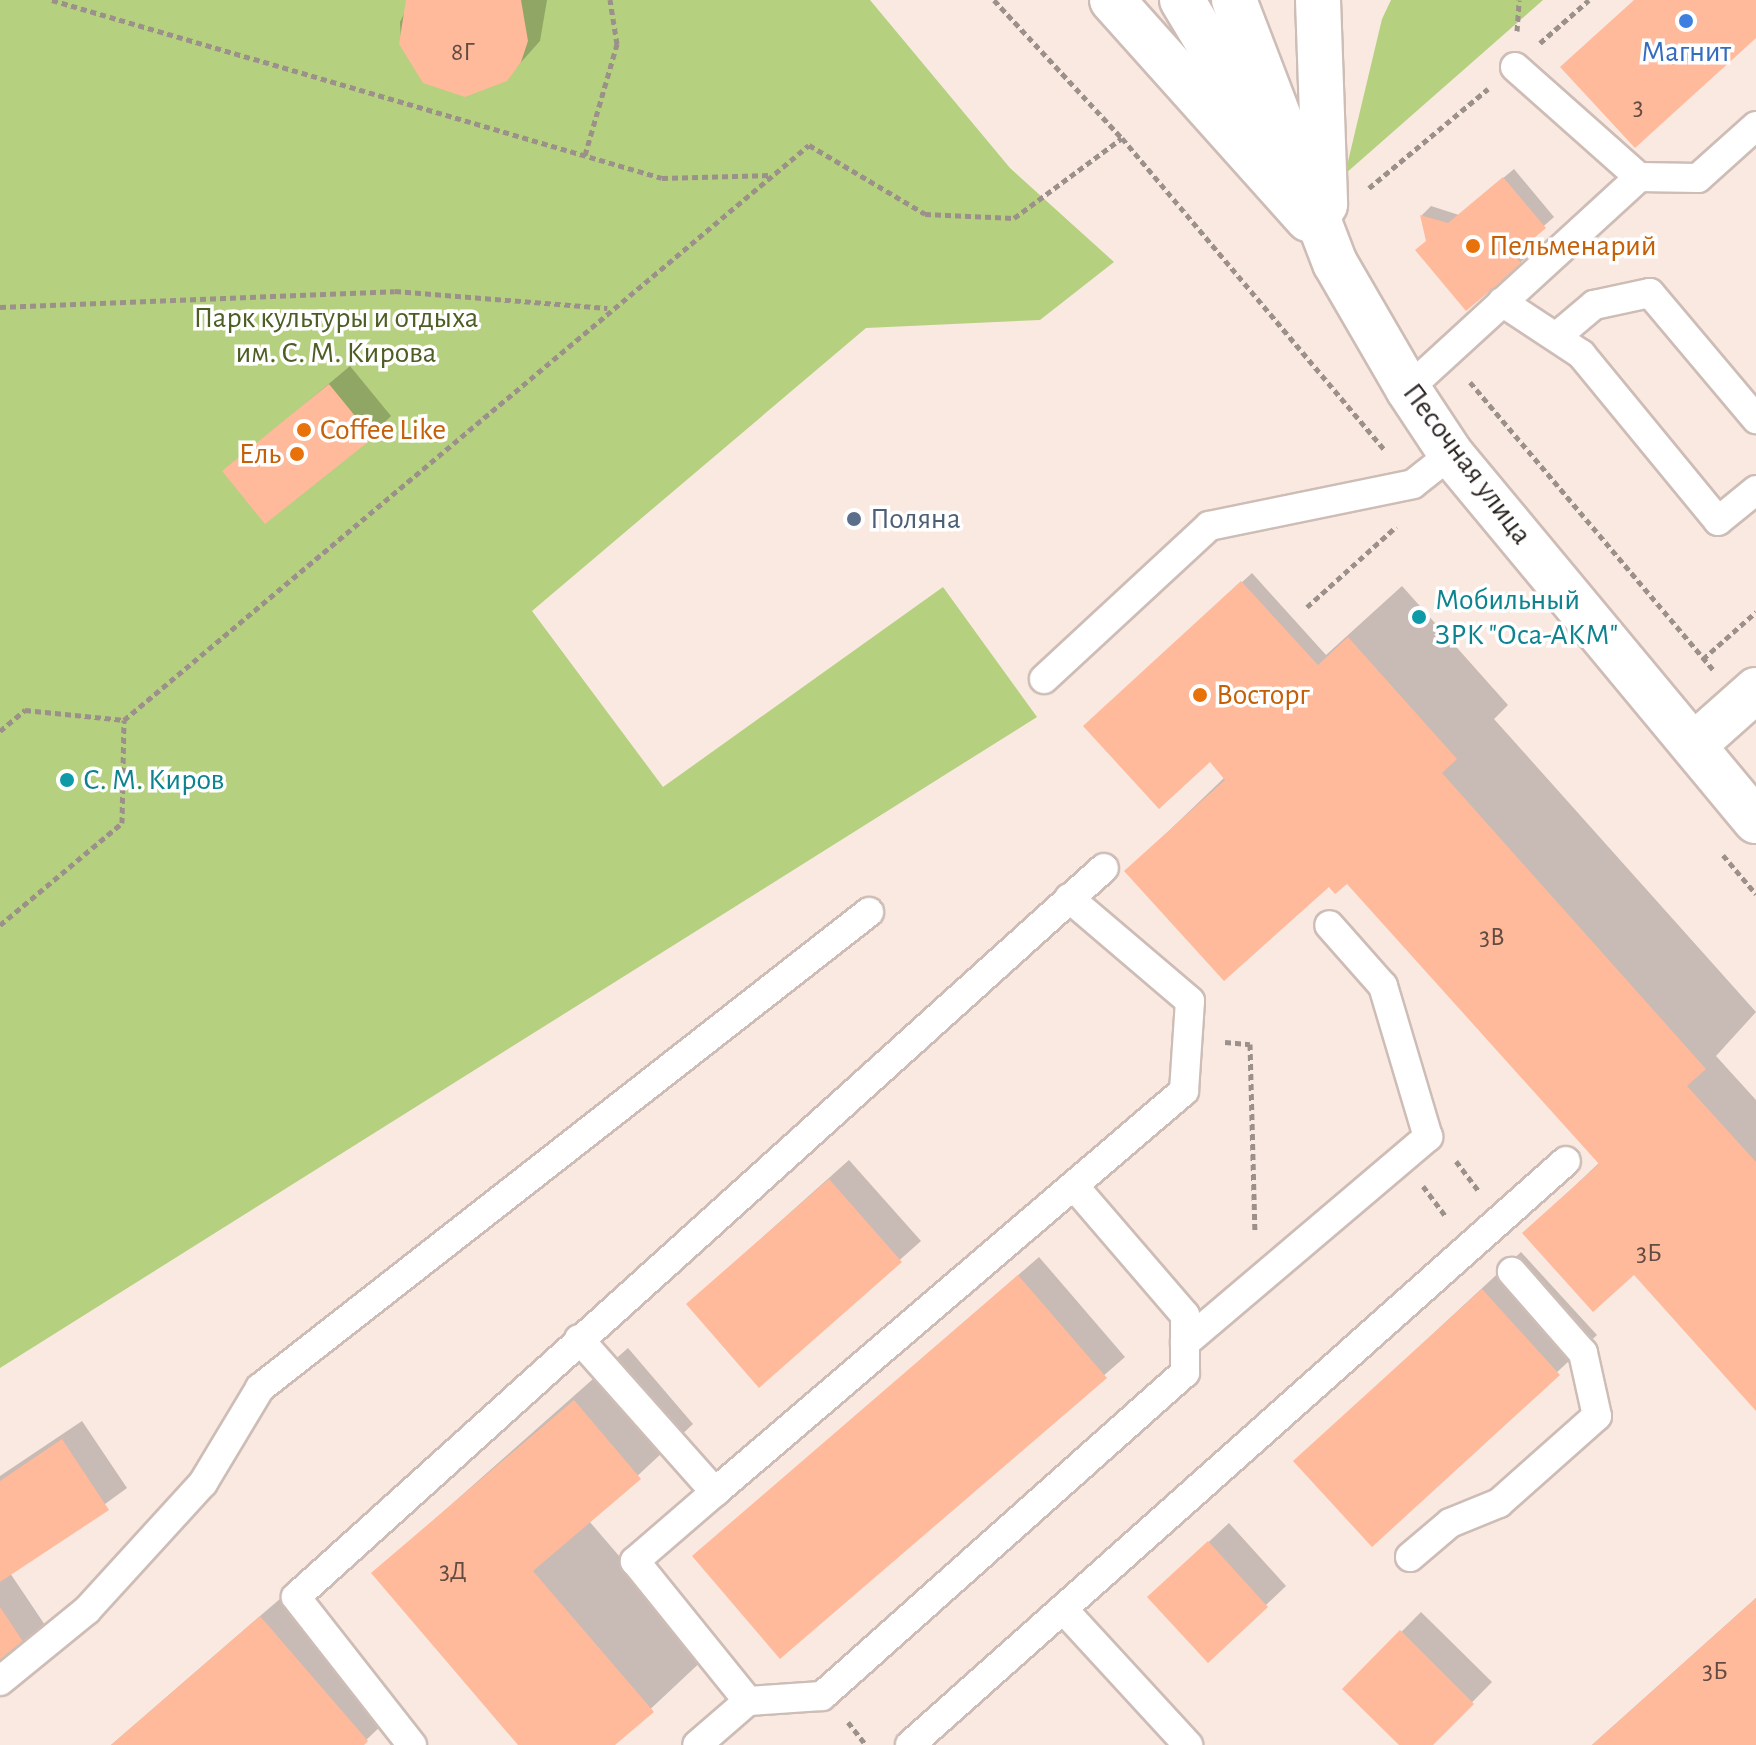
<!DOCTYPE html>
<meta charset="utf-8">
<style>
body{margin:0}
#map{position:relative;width:1756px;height:1745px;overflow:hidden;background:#fae9e1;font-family:"Alegreya Sans",sans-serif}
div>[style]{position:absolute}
.green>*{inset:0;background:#b5d07e}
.shadow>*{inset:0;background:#0003}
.building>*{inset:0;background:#ffb99b}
.path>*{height:5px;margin-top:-2.5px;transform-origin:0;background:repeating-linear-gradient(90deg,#9c908a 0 6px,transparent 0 10px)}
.roads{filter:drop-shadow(2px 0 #cdbdb6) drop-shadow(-2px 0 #cdbdb6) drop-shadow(0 2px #cdbdb6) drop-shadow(0 -2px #cdbdb6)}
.lane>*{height:28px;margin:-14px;padding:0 14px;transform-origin:14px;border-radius:14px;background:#fff}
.street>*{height:44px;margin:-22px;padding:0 22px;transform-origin:22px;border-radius:22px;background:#fff}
.dots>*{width:22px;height:22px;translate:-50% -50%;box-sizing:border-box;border:4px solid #fff;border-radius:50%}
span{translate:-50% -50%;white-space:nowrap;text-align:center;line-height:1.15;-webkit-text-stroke:7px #fff;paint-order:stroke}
.number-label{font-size:26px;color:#624c42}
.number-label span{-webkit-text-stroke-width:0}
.shop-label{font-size:30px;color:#366cbe}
.food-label{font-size:30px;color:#c56008}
.left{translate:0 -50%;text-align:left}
.right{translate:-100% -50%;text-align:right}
.park-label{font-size:30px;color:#4c5e23}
.street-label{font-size:30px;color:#2d2724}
.service-label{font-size:30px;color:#4e5e75}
.culture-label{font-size:30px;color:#0d838f}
</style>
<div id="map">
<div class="green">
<div style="clip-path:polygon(0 0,870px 0,1010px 168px,1114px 262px,1040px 320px,866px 328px,532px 611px,663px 787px,943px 587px,1037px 717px,0 1368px)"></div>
<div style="clip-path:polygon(1391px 0,1543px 0,1345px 174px,1382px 19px)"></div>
</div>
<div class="shadow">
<div style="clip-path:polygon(411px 0,547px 0,540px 41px,506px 79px,401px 44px,400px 22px)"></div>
<div style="clip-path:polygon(1514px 169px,1554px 217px,1522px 245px,1530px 253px,1520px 263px,1428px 241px,1422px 215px,1431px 206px,1459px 215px)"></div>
<div style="clip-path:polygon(350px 366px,391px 416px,371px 436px,225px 471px)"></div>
<div style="clip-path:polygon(1252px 573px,1326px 655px,1402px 586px,1508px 705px,1494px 719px,1756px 1012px,1716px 1056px,1756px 1100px,1756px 1408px,1635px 1272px,1525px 1233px,1600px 1162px,1347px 881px,1127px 871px,1225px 777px,1210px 760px,1095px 717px)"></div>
<div style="clip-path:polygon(849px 1160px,921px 1241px,759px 1385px,688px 1304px)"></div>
<div style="clip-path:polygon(1521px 1252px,1597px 1335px,1372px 1544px,1296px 1461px)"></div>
<div style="clip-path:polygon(1039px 1257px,1125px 1357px,781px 1656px,694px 1557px)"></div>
<div style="clip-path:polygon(628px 1348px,693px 1424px,589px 1521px,706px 1657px,612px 1745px,521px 1745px,374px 1573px)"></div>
<div style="clip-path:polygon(82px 1421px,127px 1488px,10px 1573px,47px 1628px,0 1666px,0 1476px)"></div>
<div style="clip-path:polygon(1229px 1523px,1286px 1586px,1208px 1660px,1170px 1578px)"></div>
<div style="clip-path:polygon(281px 1598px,387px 1720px,361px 1745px,111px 1745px)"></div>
<div style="clip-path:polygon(1756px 1598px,1756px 1745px,1592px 1745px)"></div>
<div style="clip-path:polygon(1421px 1612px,1492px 1682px,1430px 1745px,1402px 1745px,1345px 1689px)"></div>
</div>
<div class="building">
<div style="clip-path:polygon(406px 0,521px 0,528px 41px,521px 62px,507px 81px,465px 97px,423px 83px,399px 44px)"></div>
<div style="clip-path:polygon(1634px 0,1756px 0,1756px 38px,1635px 148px,1560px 67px)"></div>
<div style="clip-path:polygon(1503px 177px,1546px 228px,1514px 255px,1522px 264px,1466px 311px,1415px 250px,1426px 241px,1420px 215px,1448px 223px)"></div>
<div style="clip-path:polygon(329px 384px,373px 438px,265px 524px,222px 471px)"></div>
<div style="clip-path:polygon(1241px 581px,1318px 665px,1348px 637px,1457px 759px,1442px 773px,1706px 1069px,1687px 1086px,1756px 1162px,1756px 1411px,1634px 1275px,1593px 1312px,1522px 1233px,1599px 1164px,1347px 884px,1335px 894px,1329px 887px,1224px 981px,1124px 871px,1225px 780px,1210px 762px,1159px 809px,1083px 726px)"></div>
<div style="clip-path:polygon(829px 1179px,902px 1262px,759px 1388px,686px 1304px)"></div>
<div style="clip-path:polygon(1018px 1275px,1107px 1378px,780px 1659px,692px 1556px)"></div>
<div style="clip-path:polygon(1482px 1289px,1560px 1375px,1372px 1547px,1293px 1461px)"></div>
<div style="clip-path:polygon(574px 1400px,641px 1479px,533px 1571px,654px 1712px,615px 1745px,518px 1745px,371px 1573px)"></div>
<div style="clip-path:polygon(62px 1439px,109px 1510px,0 1582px,0 1481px)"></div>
<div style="clip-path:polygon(1208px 1541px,1268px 1607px,1208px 1663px,1147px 1597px)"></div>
<div style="clip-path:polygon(1756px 1598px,1756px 1745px,1592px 1745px)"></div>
<div style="clip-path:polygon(0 1607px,28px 1649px,0 1668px)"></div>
<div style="clip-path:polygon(260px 1616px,368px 1741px,364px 1745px,111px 1745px)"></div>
<div style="clip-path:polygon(1400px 1630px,1474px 1704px,1433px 1745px,1399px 1745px,1342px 1689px)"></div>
</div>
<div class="path">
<div style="left:52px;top:0;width:635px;rotate:16.27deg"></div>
<div style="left:662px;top:178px;width:108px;rotate:-1.6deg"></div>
<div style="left:994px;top:0;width:188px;rotate:47.2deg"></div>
<div style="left:1122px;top:138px;width:409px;rotate:49.9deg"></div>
<div style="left:1517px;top:31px;width:31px;rotate:-86deg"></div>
<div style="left:1540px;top:43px;width:65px;rotate:-41.3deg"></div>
<div style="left:585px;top:155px;width:116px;rotate:-73.9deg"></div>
<div style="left:617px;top:44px;width:45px;rotate:-99deg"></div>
<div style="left:1369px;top:188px;width:155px;rotate:-39.8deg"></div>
<div style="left:0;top:307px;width:395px;rotate:-2.3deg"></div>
<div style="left:395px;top:291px;width:213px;rotate:4.6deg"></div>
<div style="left:1470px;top:382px;width:377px;rotate:49.8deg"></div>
<div style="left:1307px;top:607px;width:120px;rotate:-42deg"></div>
<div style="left:1703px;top:659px;width:71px;rotate:-41.6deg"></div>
<div style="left:0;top:731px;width:33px;rotate:-40deg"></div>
<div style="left:25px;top:710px;width:100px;rotate:5.8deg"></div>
<div style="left:124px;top:720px;width:894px;rotate:-40.01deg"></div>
<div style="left:809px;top:145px;width:135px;rotate:30.7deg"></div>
<div style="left:925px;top:214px;width:89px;rotate:2.6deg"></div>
<div style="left:1014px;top:218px;width:134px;rotate:-36.5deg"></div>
<div style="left:1723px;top:855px;width:51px;rotate:49.8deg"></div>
<div style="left:0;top:925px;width:159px;rotate:-39.9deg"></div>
<div style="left:122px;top:823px;width:103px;rotate:-88.9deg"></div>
<div style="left:1225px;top:1042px;width:25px;rotate:5deg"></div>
<div style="left:1250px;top:1044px;width:189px;rotate:88.5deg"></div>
<div style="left:1456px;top:1161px;width:38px;rotate:53deg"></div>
<div style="left:1423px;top:1186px;width:39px;rotate:53deg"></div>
<div style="left:848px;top:1722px;width:29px;rotate:52deg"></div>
</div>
<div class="roads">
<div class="lane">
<div style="left:1515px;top:67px;width:166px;rotate:41.6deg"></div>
<div style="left:1639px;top:177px;width:59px;rotate:1deg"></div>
<div style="left:1698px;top:178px;width:78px;rotate:-41.9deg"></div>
<div style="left:1502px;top:302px;width:95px;rotate:33.4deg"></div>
<div style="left:1581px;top:354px;width:216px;rotate:50.6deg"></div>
<div style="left:1718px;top:521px;width:49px;rotate:-39.2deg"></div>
<div style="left:1556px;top:337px;width:50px;rotate:-40.1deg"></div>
<div style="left:1594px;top:305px;width:57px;rotate:-12.1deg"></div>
<div style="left:1650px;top:293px;width:165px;rotate:49.9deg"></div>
<div style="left:1408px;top:389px;width:314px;rotate:-42.5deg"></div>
<div style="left:1044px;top:679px;width:225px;rotate:-42.8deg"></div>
<div style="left:1209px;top:526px;width:208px;rotate:-11.6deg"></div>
<div style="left:1413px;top:484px;width:48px;rotate:-38.3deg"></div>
<div style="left:579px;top:1339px;width:205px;rotate:48.4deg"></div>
<div style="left:715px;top:1492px;width:106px;rotate:139.2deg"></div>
<div style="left:635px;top:1561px;width:180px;rotate:51.1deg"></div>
<div style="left:748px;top:1701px;width:67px;rotate:139.2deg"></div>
<div style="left:1185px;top:1343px;width:319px;rotate:-40.3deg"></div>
<div style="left:1428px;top:1137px;width:158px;rotate:-106.6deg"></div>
<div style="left:1383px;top:986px;width:81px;rotate:-131.5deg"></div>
<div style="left:715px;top:1492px;width:617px;rotate:-40.53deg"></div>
<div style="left:1184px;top:1091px;width:90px;rotate:-86.2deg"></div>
<div style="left:1190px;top:1001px;width:159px;rotate:-139.6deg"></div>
<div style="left:1410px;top:1557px;width:52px;rotate:-40.4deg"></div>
<div style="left:1450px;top:1523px;width:53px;rotate:-22.2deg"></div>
<div style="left:1499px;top:1503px;width:131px;rotate:-41.6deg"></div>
<div style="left:1597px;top:1416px;width:65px;rotate:-102.5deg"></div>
<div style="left:1583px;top:1353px;width:108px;rotate:-131.2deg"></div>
<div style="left:1063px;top:1609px;width:185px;rotate:47.4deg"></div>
<div style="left:0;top:1681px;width:112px;rotate:-39.2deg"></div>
<div style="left:87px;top:1610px;width:172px;rotate:-47.6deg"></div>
<div style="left:203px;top:1483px;width:111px;rotate:-59deg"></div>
<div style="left:260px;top:1388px;width:773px;rotate:-38.01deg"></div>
<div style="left:748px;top:1701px;width:74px;rotate:-3.9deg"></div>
<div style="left:822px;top:1696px;width:486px;rotate:-41.7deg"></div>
<div style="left:1185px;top:1373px;width:58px;rotate:-90deg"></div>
<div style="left:1185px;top:1315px;width:170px;rotate:-130.7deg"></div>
<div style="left:412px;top:1745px;width:188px;rotate:-128.1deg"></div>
<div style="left:296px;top:1597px;width:1088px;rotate:-42.06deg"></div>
<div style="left:910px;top:1745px;width:878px;rotate:-41.68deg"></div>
</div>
<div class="street">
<div style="left:1112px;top:0;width:294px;rotate:48.2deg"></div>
<div style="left:1182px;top:0;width:161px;rotate:59deg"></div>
<div style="left:1234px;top:0;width:282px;rotate:69deg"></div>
<div style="left:1335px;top:263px;width:146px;rotate:59.9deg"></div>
<div style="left:1408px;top:389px;width:78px;rotate:56.5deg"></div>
<div style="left:1451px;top:454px;width:477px;rotate:50.3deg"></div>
<div style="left:1318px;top:0;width:205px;rotate:88deg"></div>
<div style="left:1694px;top:745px;width:83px;rotate:-41.6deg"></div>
</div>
</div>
<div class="dots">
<div style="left:1686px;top:21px;background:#3f7fe0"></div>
<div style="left:1473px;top:246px;background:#e8710a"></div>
<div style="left:304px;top:430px;background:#e8710a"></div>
<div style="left:297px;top:454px;background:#e8710a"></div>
<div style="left:854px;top:519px;background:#5c6f8a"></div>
<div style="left:1419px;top:617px;background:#0f9aa8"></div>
<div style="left:1200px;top:695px;background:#e8710a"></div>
<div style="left:67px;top:780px;background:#0f9aa8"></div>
</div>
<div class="number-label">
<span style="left:463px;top:53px">8Г</span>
<span style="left:1638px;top:108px">3</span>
<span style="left:1492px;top:938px">3В</span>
<span style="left:1649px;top:1254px">3Б</span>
<span style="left:453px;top:1572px">3Д</span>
<span style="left:1715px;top:1672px">3Б</span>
</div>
<div class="shop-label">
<span style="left:1686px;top:52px">Магнит</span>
</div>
<div class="food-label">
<span class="left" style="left:1489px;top:246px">Пельменарий</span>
<span class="left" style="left:320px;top:430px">Coffee Like</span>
<span class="right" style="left:281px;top:454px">Ель</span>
<span class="left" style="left:1216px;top:695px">Восторг</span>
</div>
<div class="park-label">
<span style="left:336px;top:335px">Парк культуры и отдыха<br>им. С. М. Кирова</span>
</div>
<div class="street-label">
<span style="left:1467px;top:464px;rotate:53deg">Песочная улица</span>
</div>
<div class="service-label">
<span class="left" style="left:870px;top:519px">Поляна</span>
</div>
<div class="culture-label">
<span class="left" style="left:1435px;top:617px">Мобильный<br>ЗРК "Оса-АКМ"</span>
<span class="left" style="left:83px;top:780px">С. М. Киров</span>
</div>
</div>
